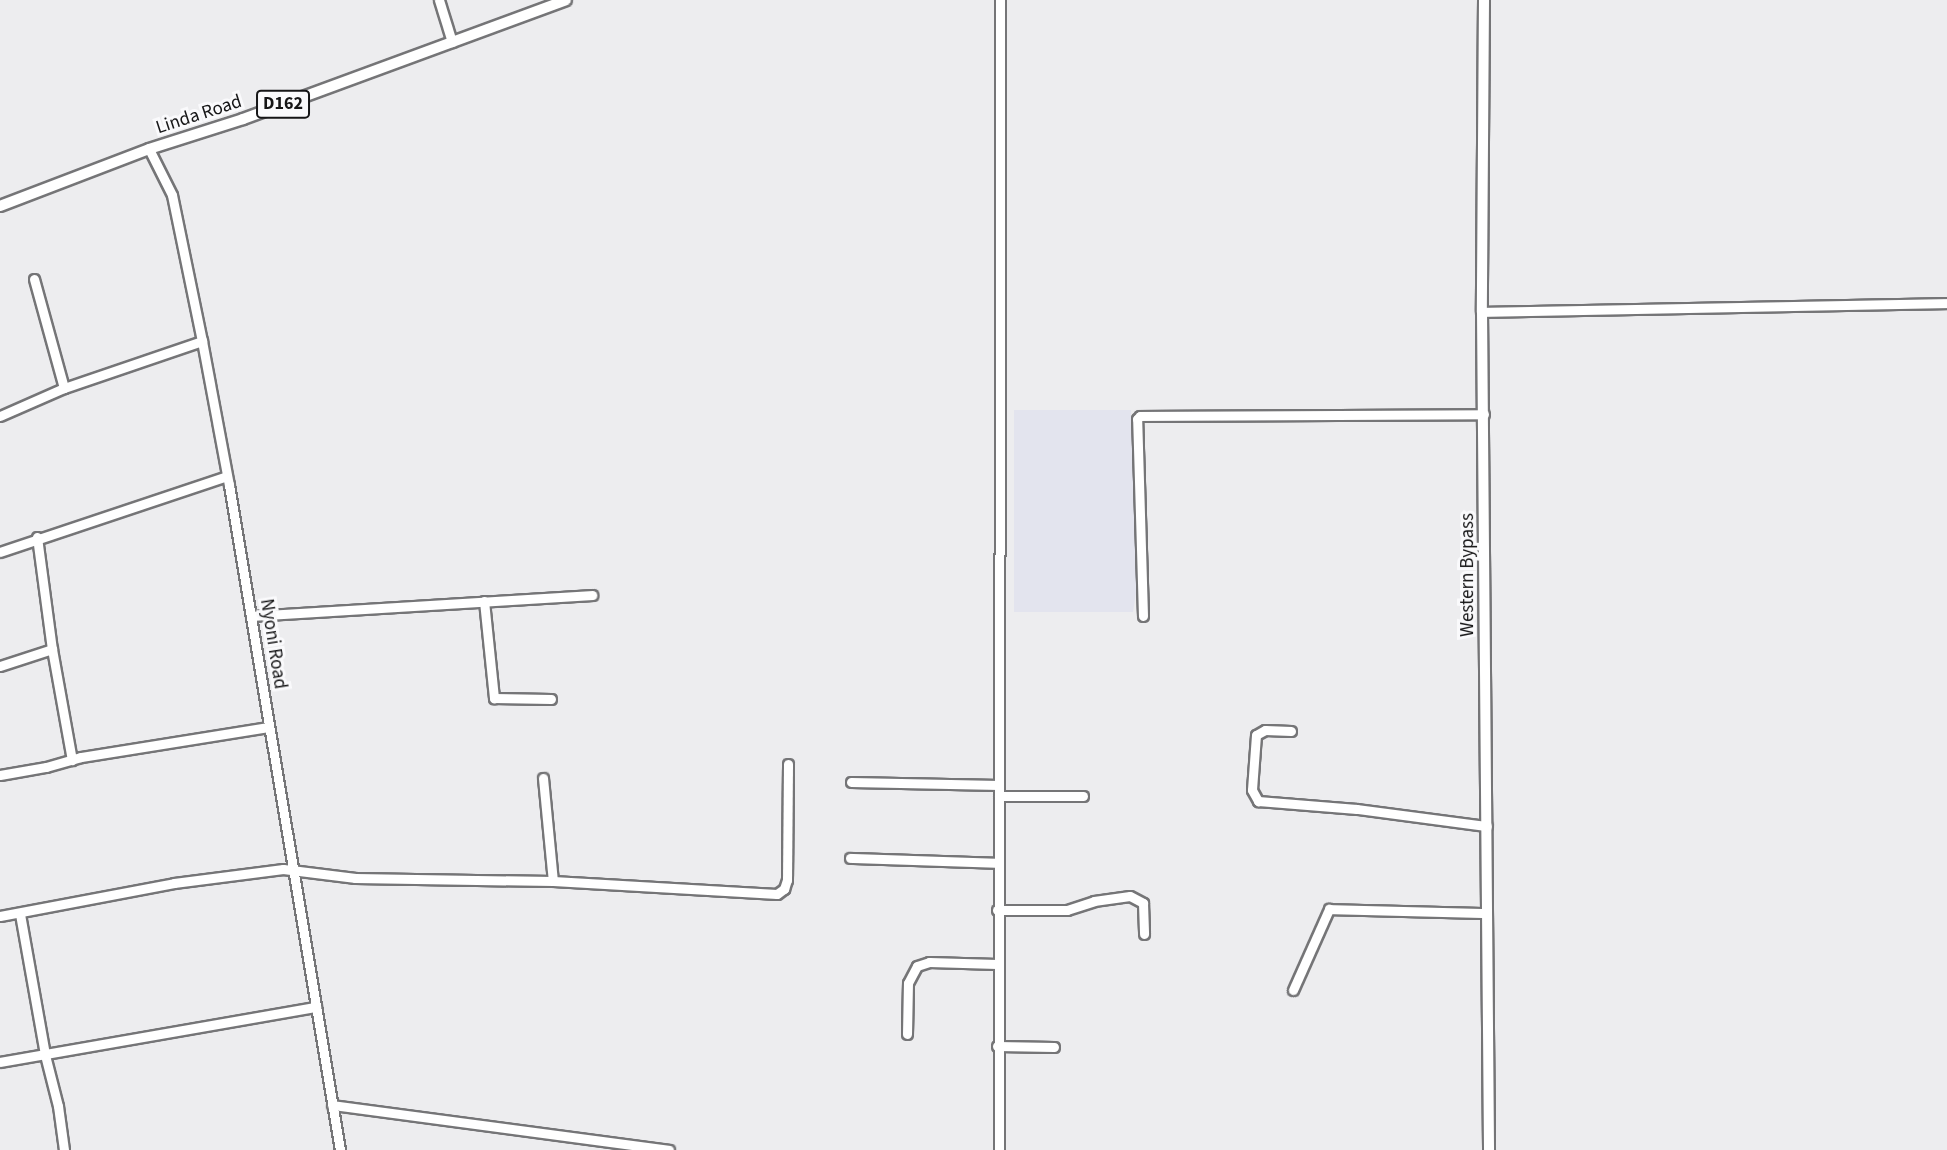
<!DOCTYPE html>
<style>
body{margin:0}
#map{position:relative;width:1947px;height:1150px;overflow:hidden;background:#ededef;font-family:"Source Sans 3",sans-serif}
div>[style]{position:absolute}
.built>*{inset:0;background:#e3e4ee}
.roads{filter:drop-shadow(2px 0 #757577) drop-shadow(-2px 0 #757577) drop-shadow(0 2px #757577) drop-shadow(0 -2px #757577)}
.minor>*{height:9px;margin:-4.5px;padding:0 4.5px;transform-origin:4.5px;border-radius:4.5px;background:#fff}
.major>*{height:10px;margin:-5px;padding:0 5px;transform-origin:5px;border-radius:5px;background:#fff}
span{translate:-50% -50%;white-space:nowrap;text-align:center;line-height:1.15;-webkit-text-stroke:6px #fafafc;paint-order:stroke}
.shield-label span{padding:2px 5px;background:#fafafc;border:2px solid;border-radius:5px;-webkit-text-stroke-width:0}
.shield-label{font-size:18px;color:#161617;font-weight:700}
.street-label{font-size:19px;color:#161617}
</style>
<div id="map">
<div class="built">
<div style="clip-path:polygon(1014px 410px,1131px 410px,1139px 574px,1133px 612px,1014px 612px)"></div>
</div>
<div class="roads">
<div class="minor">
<div style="left:439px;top:0;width:44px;rotate:72.8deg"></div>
<div style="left:149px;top:149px;width:51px;rotate:63.4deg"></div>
<div style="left:172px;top:195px;width:149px;rotate:78.4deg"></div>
<div style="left:202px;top:341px;width:147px;rotate:79.4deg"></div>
<div style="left:229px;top:485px;width:674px;rotate:80.52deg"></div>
<div style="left:34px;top:279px;width:113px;rotate:74.6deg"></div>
<div style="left:1482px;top:312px;width:465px;rotate:-1.1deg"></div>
<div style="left:0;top:416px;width:70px;rotate:-23.6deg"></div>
<div style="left:64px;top:388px;width:146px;rotate:-18.8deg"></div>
<div style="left:37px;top:537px;width:113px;rotate:82.4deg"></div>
<div style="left:52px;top:649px;width:113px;rotate:79.8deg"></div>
<div style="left:0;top:552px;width:239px;rotate:-18.5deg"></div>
<div style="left:484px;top:601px;width:98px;rotate:84.1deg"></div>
<div style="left:494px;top:698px;width:57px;rotate:1deg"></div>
<div style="left:251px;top:616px;width:342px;rotate:-3.5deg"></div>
<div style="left:1143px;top:616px;width:197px;rotate:-91.7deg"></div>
<div style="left:1137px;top:419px;width:4px;rotate:-45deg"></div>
<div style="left:1140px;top:416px;width:344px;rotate:-0.3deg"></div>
<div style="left:0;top:666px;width:55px;rotate:-18.1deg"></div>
<div style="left:1291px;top:731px;width:26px;rotate:-178deg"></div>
<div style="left:1265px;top:730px;width:10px;rotate:151deg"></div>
<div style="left:1256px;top:735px;width:55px;rotate:94.2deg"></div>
<div style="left:1252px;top:790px;width:13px;rotate:61deg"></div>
<div style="left:1258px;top:801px;width:99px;rotate:4.6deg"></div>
<div style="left:1357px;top:809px;width:131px;rotate:7.5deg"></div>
<div style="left:0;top:775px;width:47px;rotate:-9.9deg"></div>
<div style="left:46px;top:767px;width:36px;rotate:-16deg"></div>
<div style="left:81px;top:757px;width:190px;rotate:-9.1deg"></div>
<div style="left:543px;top:778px;width:103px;rotate:84.5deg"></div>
<div style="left:851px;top:782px;width:148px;rotate:1.2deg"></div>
<div style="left:999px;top:796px;width:84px"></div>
<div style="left:850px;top:858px;width:148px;rotate:1.9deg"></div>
<div style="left:997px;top:910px;width:70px"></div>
<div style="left:1067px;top:910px;width:28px;rotate:-18deg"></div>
<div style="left:1094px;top:901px;width:36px;rotate:-8deg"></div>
<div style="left:1130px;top:896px;width:15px;rotate:28deg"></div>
<div style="left:1143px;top:903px;width:31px;rotate:88deg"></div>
<div style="left:20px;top:914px;width:143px;rotate:79.9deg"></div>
<div style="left:45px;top:1055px;width:53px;rotate:75.7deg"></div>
<div style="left:58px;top:1106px;width:44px;rotate:82.2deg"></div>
<div style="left:0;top:916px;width:177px;rotate:-10.7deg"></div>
<div style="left:174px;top:883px;width:110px;rotate:-7.3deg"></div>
<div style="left:283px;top:869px;width:73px;rotate:7.1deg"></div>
<div style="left:355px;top:878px;width:198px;rotate:0.9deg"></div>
<div style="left:553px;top:881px;width:224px;rotate:3.3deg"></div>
<div style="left:777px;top:894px;width:9px;rotate:-36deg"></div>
<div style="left:784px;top:889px;width:9px;rotate:-72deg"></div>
<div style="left:787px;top:880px;width:116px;rotate:-89.5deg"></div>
<div style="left:1293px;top:990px;width:89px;rotate:-66deg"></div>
<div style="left:1329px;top:909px;width:158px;rotate:1.5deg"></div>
<div style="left:907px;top:1034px;width:51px;rotate:-88.9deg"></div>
<div style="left:908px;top:983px;width:19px;rotate:-62deg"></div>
<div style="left:917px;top:966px;width:13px;rotate:-18deg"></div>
<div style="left:929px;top:962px;width:68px;rotate:1.7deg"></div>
<div style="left:997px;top:1046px;width:57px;rotate:1deg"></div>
<div style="left:0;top:1062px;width:321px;rotate:-9.9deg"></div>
<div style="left:332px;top:1105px;width:340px;rotate:7.6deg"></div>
<div style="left:999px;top:1150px;width:1150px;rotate:-89.95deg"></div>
</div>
<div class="major">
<div style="left:1484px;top:0;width:312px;rotate:90.4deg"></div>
<div style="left:1482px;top:312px;width:838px;rotate:89.52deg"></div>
<div style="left:0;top:206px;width:160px;rotate:-20.9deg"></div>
<div style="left:149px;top:149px;width:99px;rotate:-17.7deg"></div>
<div style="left:243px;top:119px;width:344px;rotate:-20.2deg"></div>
</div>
</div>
<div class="shield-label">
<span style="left:283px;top:104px">D162</span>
</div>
<div class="street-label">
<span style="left:199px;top:115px;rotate:-18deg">Linda Road</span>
<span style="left:1468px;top:575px;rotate:-90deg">Western Bypass</span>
<span style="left:273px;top:644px;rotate:81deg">Nyoni Road</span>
</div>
</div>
